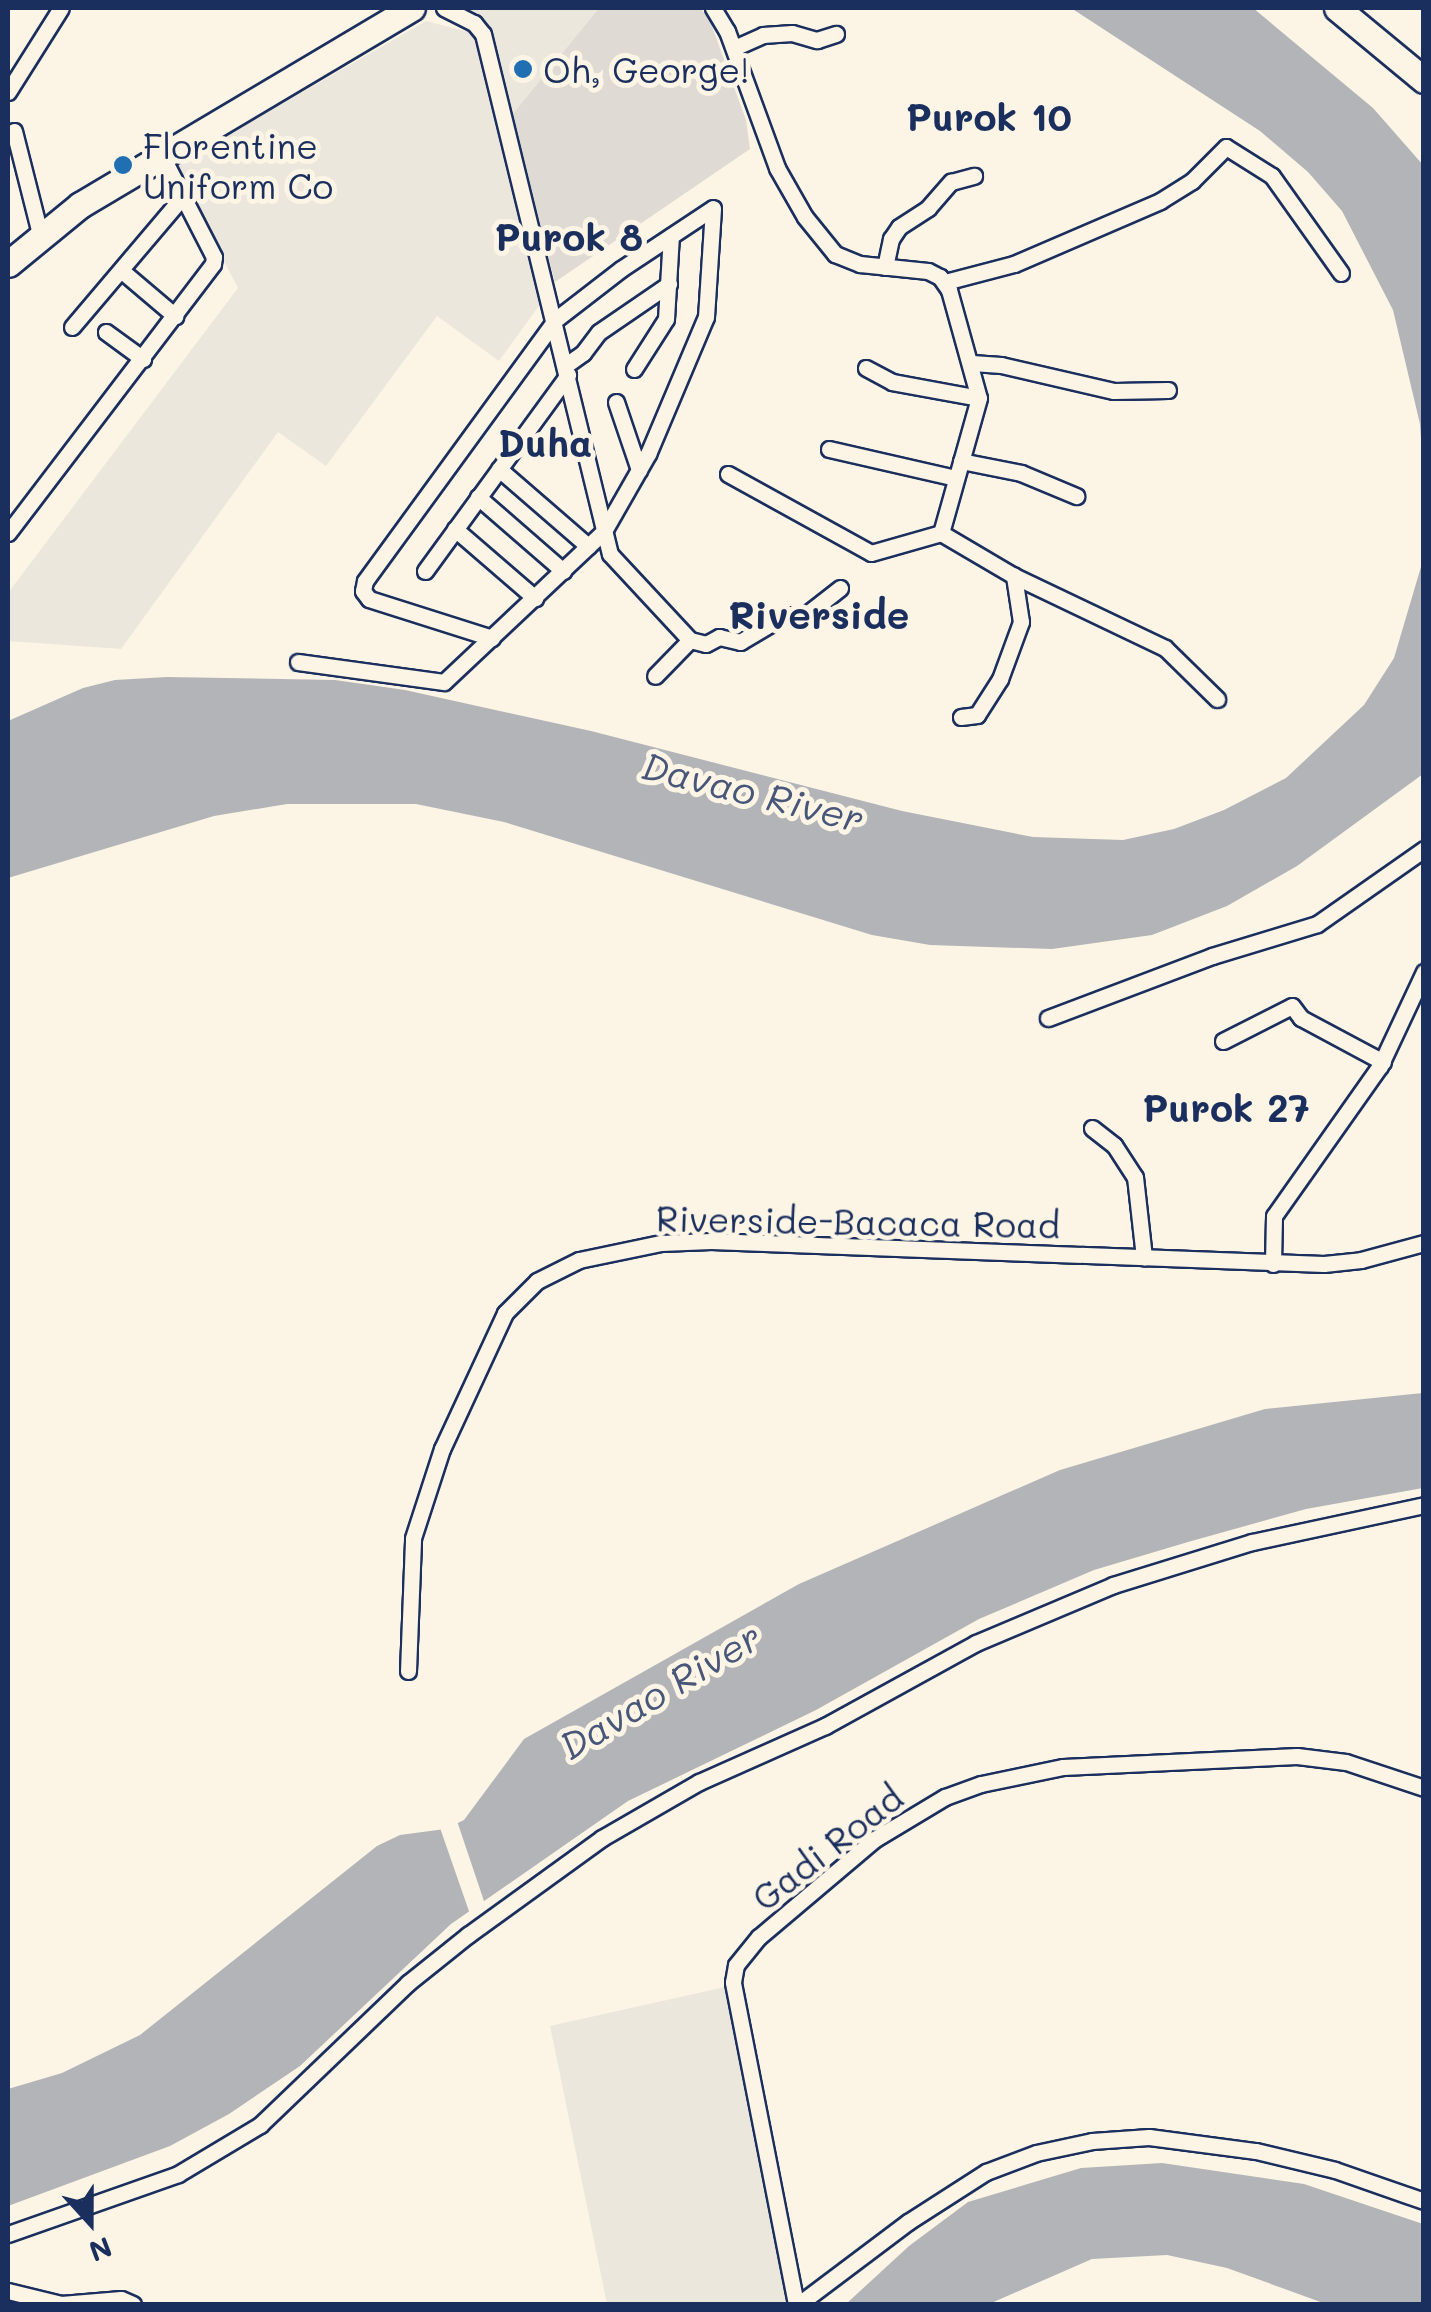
<!DOCTYPE html>
<style>
body{margin:0}
#map{position:relative;width:1431px;height:2312px;overflow:hidden;background:#fcf5e5;font-family:Mali,sans-serif}
div>[style]{position:absolute}
.built>*{inset:0;background:#ece7dc}
.green>*{inset:0;background:#dfdbd4}
.water>*{inset:0;background:#b2b4b8}
.pier>*{inset:0;background:#fcf5e5}
.roads{filter:drop-shadow(2px 0 #1b2f5e) drop-shadow(-2px 0 #1b2f5e) drop-shadow(0 2px #1b2f5e) drop-shadow(0 -2px #1b2f5e)}
.street>*{height:15px;margin:-7.5px;padding:0 7.5px;transform-origin:7.5px;border-radius:7.5px;background:#fcf5e5}
.primary>*{height:25px;margin:-12.5px;padding:0 12.5px;transform-origin:12.5px;border-radius:12.5px;background:#fcf5e5}
.dots>*{width:28px;height:28px;translate:-50% -50%;box-sizing:border-box;border:5px solid #fcf5e5;border-radius:50%}
span{translate:-50% -50%;white-space:nowrap;text-align:center;line-height:1.15;-webkit-text-stroke:10px #fcf5e5;paint-order:stroke}
.poi-label{font-size:35px;color:#1b2f5e}
.left{translate:0 -50%;text-align:left}
.street-label{font-size:35px;color:#1b2f5e}
.neighbourhood-label{font-size:38px;color:#1b2f5e;font-weight:700}
.water-label{font-size:38px;color:#485779;font-style:italic}
.frame{position:absolute;inset:0;border:10px solid #1b2f5e;pointer-events:none}
.north{position:absolute;left:40px;top:2172px;width:100px;height:100px;-webkit-text-stroke:8px #fcf5e5;paint-order:stroke;rotate:159deg;font-size:28px;font-weight:700;line-height:40px;text-align:center;color:#1b2f5e}
.north::after{content:'';display:block;margin:auto;width:35px;height:45px;background:#1b2f5e;clip-path:polygon(50% 0,100% 100%,50% 72%,0 100%)}
</style>
<div id="map">
<div class="built">
<div style="clip-path:polygon(450px 8px,599px 8px,511px 116px,484px 23px,460px 16px)"></div>
<div style="clip-path:polygon(426px 21px,469px 32px,475px 41px,544px 299px,499px 361px,437px 316px,326px 466px,278px 432px,121px 649px,8px 641px,8px 593px,238px 288px,174px 166px)"></div>
<div style="clip-path:polygon(725px 1987px,791px 2303px,607px 2304px,550px 2026px)"></div>
</div>
<div class="green">
<div style="clip-path:polygon(599px 8px,700px 8px,709px 18px,746px 120px,750px 149px,555px 282px,511px 116px)"></div>
</div>
<div class="water">
<div style="clip-path:polygon(1071px 8px,1253px 8px,1373px 108px,1423px 165px,1423px 468px,1420px 424px,1393px 310px,1342px 211px,1308px 172px,1260px 131px)"></div>
<div style="clip-path:polygon(1423px 560px,1423px 774px,1297px 866px,1227px 906px,1152px 935px,1052px 949px,930px 945px,872px 935px,504px 822px,416px 804px,287px 804px,214px 816px,8px 878px,8px 721px,83px 688px,115px 680px,167px 677px,335px 680px,405px 690px,591px 731px,902px 811px,1033px 837px,1123px 840px,1174px 829px,1224px 810px,1286px 778px,1364px 705px,1394px 658px)"></div>
<div style="clip-path:polygon(1423px 1393px,1423px 1488px,1306px 1509px,1188px 1542px,1094px 1570px,979px 1619px,816px 1710px,628px 1801px,451px 1924px,300px 2066px,229px 2114px,170px 2146px,8px 2206px,8px 2089px,62px 2073px,140px 2035px,377px 1846px,400px 1835px,445px 1829px,464px 1820px,524px 1739px,799px 1584px,1060px 1470px,1265px 1409px)"></div>
<div style="clip-path:polygon(1162px 2163px,1304px 2184px,1423px 2224px,1423px 2304px,1326px 2304px,1227px 2268px,1167px 2255px,1092px 2259px,989px 2304px,846px 2304px,909px 2246px,968px 2202px,1081px 2168px)"></div>
</div>
<div class="pier">
<div style="clip-path:polygon(456px 1818px,486px 1907px,471px 1917px,439px 1825px)"></div>
</div>
<div class="roads">
<div class="street">
<div style="left:444px;top:8px;width:34px;rotate:27deg"></div>
<div style="left:474px;top:23px;width:14px;rotate:51deg"></div>
<div style="left:483px;top:34px;width:535px;rotate:76.28deg"></div>
<div style="left:610px;top:554px;width:117px;rotate:47.1deg"></div>
<div style="left:690px;top:640px;width:50px;rotate:134.2deg"></div>
<div style="left:713px;top:8px;width:27px;rotate:59deg"></div>
<div style="left:727px;top:31px;width:146px;rotate:69.9deg"></div>
<div style="left:777px;top:168px;width:56px;rotate:60.3deg"></div>
<div style="left:805px;top:217px;width:48px;rotate:51deg"></div>
<div style="left:835px;top:254px;width:27px;rotate:22deg"></div>
<div style="left:860px;top:264px;width:68px;rotate:5.9deg"></div>
<div style="left:928px;top:271px;width:13px;rotate:27deg"></div>
<div style="left:940px;top:277px;width:16px;rotate:55deg"></div>
<div style="left:949px;top:290px;width:112px;rotate:74.5deg"></div>
<div style="left:979px;top:398px;width:140px;rotate:105.7deg"></div>
<div style="left:941px;top:533px;width:85px;rotate:30.5deg"></div>
<div style="left:1014px;top:576px;width:167px;rotate:25.5deg"></div>
<div style="left:1165px;top:648px;width:73px;rotate:44.4deg"></div>
<div style="left:734px;top:48px;width:32px;rotate:-24deg"></div>
<div style="left:763px;top:35px;width:29px;rotate:-4deg"></div>
<div style="left:792px;top:33px;width:26px;rotate:16deg"></div>
<div style="left:817px;top:40px;width:20px;rotate:-18deg"></div>
<div style="left:8px;top:92px;width:99px;rotate:-57.8deg"></div>
<div style="left:14px;top:131px;width:110px;rotate:75.8deg"></div>
<div style="left:885px;top:267px;width:29px;rotate:-78deg"></div>
<div style="left:891px;top:239px;width:14px;rotate:-56deg"></div>
<div style="left:899px;top:227px;width:35px;rotate:-33deg"></div>
<div style="left:928px;top:208px;width:35px;rotate:-49deg"></div>
<div style="left:951px;top:182px;width:24px;rotate:-15deg"></div>
<div style="left:122px;top:271px;width:70px;rotate:40.3deg"></div>
<div style="left:945px;top:282px;width:71px;rotate:-14.6deg"></div>
<div style="left:1014px;top:264px;width:159px;rotate:-23.3deg"></div>
<div style="left:1160px;top:201px;width:38px;rotate:-32deg"></div>
<div style="left:1192px;top:181px;width:48px;rotate:-45deg"></div>
<div style="left:1226px;top:147px;width:54px;rotate:32.2deg"></div>
<div style="left:1272px;top:176px;width:119px;rotate:54.6deg"></div>
<div style="left:72px;top:327px;width:172px;rotate:-49.7deg"></div>
<div style="left:106px;top:332px;width:46px;rotate:36.1deg"></div>
<div style="left:972px;top:363px;width:29px;rotate:4deg"></div>
<div style="left:1001px;top:365px;width:116px;rotate:13deg"></div>
<div style="left:1114px;top:391px;width:54px;rotate:-1.1deg"></div>
<div style="left:566px;top:365px;width:21px;rotate:-35deg"></div>
<div style="left:583px;top:353px;width:26px;rotate:-53deg"></div>
<div style="left:599px;top:332px;width:85px;rotate:-34.4deg"></div>
<div style="left:866px;top:368px;width:30px;rotate:28deg"></div>
<div style="left:892px;top:382px;width:88px;rotate:10.4deg"></div>
<div style="left:634px;top:369px;width:59px;rotate:-57.4deg"></div>
<div style="left:666px;top:319px;width:83px;rotate:-86.6deg"></div>
<div style="left:616px;top:402px;width:72px;rotate:71.3deg"></div>
<div style="left:829px;top:449px;width:130px;rotate:12.9deg"></div>
<div style="left:961px;top:461px;width:61px;rotate:11.3deg"></div>
<div style="left:1021px;top:473px;width:60px;rotate:22.7deg"></div>
<div style="left:499px;top:469px;width:118px;rotate:40.9deg"></div>
<div style="left:728px;top:474px;width:163px;rotate:28.9deg"></div>
<div style="left:871px;top:553px;width:73px;rotate:-15.9deg"></div>
<div style="left:478px;top:497px;width:113px;rotate:41deg"></div>
<div style="left:455px;top:529px;width:106px;rotate:40.8deg"></div>
<div style="left:8px;top:533px;width:338px;rotate:-52.7deg"></div>
<div style="left:213px;top:264px;width:7px;rotate:-82deg"></div>
<div style="left:214px;top:257px;width:114px;rotate:-117.2deg"></div>
<div style="left:425px;top:571px;width:243px;rotate:-53.9deg"></div>
<div style="left:492px;top:638px;width:129px;rotate:-162.4deg"></div>
<div style="left:369px;top:599px;width:10px;rotate:-127deg"></div>
<div style="left:363px;top:591px;width:10px;rotate:-79deg"></div>
<div style="left:365px;top:581px;width:323px;rotate:-53.9deg"></div>
<div style="left:555px;top:320px;width:83px;rotate:-37.7deg"></div>
<div style="left:621px;top:269px;width:110px;rotate:-33.5deg"></div>
<div style="left:690px;top:640px;width:16px;rotate:14deg"></div>
<div style="left:706px;top:644px;width:15px;rotate:-28deg"></div>
<div style="left:719px;top:637px;width:22px;rotate:13deg"></div>
<div style="left:740px;top:642px;width:51px;rotate:-30.6deg"></div>
<div style="left:784px;top:616px;width:23px;rotate:-5deg"></div>
<div style="left:807px;top:614px;width:42px;rotate:-38.2deg"></div>
<div style="left:298px;top:662px;width:147px;rotate:7.8deg"></div>
<div style="left:444px;top:682px;width:220px;rotate:-43.3deg"></div>
<div style="left:604px;top:531px;width:89px;rotate:-60.3deg"></div>
<div style="left:648px;top:454px;width:149px;rotate:-67.1deg"></div>
<div style="left:706px;top:317px;width:109px;rotate:-86.3deg"></div>
<div style="left:961px;top:717px;width:16px;rotate:-7deg"></div>
<div style="left:977px;top:715px;width:43px;rotate:-57.4deg"></div>
<div style="left:1000px;top:679px;width:61px;rotate:-69.8deg"></div>
<div style="left:1021px;top:622px;width:47px;rotate:-98.7deg"></div>
<div style="left:1048px;top:1018px;width:175px;rotate:-20.7deg"></div>
<div style="left:1212px;top:956px;width:110px;rotate:-16.9deg"></div>
<div style="left:1317px;top:924px;width:131px;rotate:-35deg"></div>
<div style="left:1223px;top:1041px;width:77px;rotate:-26.9deg"></div>
<div style="left:1292px;top:1006px;width:15px;rotate:53deg"></div>
<div style="left:1301px;top:1018px;width:93px;rotate:28.2deg"></div>
<div style="left:1092px;top:1128px;width:28px;rotate:38deg"></div>
<div style="left:1114px;top:1145px;width:38px;rotate:57deg"></div>
<div style="left:1135px;top:1177px;width:81px;rotate:83.6deg"></div>
<div style="left:1273px;top:1264px;width:48px;rotate:-88.8deg"></div>
<div style="left:1274px;top:1216px;width:184px;rotate:-54.8deg"></div>
<div style="left:1380px;top:1066px;width:104px;rotate:-64.9deg"></div>
<div style="left:408px;top:1671px;width:133px;rotate:-87.8deg"></div>
<div style="left:413px;top:1538px;width:94px;rotate:-72deg"></div>
<div style="left:442px;top:1449px;width:150px;rotate:-65.1deg"></div>
<div style="left:505px;top:1313px;width:45px;rotate:-45deg"></div>
<div style="left:537px;top:1281px;width:47px;rotate:-26.6deg"></div>
<div style="left:579px;top:1260px;width:84px;rotate:-11.7deg"></div>
<div style="left:661px;top:1243px;width:50px;rotate:-2.3deg"></div>
<div style="left:711px;top:1241px;width:613px;rotate:2.15deg"></div>
<div style="left:1324px;top:1264px;width:37px;rotate:-6deg"></div>
<div style="left:1361px;top:1260px;width:65px;rotate:-15.1deg"></div>
<div style="left:8px;top:2234px;width:180px;rotate:-19.4deg"></div>
<div style="left:178px;top:2174px;width:96px;rotate:-30.9deg"></div>
<div style="left:260px;top:2125px;width:205px;rotate:-43.8deg"></div>
<div style="left:408px;top:1983px;width:77px;rotate:-38.7deg"></div>
<div style="left:468px;top:1935px;width:165px;rotate:-35.9deg"></div>
<div style="left:602px;top:1838px;width:112px;rotate:-30deg"></div>
<div style="left:699px;top:1782px;width:138px;rotate:-24deg"></div>
<div style="left:825px;top:1726px;width:172px;rotate:-28.8deg"></div>
<div style="left:976px;top:1643px;width:149px;rotate:-22.9deg"></div>
<div style="left:1113px;top:1585px;width:145px;rotate:-17.2deg"></div>
<div style="left:1252px;top:1542px;width:176px;rotate:-12.1deg"></div>
<div style="left:8px;top:2291px;width:55px;rotate:13.8deg"></div>
<div style="left:61px;top:2304px;width:60px;rotate:-4.8deg"></div>
<div style="left:121px;top:2299px;width:13px;rotate:23deg"></div>
<div style="left:796px;top:2304px;width:328px;rotate:-101.1deg"></div>
<div style="left:733px;top:1982px;width:17px;rotate:-80deg"></div>
<div style="left:736px;top:1965px;width:36px;rotate:-51deg"></div>
<div style="left:759px;top:1937px;width:152px;rotate:-40.2deg"></div>
<div style="left:875px;top:1839px;width:82px;rotate:-31deg"></div>
<div style="left:945px;top:1797px;width:38px;rotate:-20deg"></div>
<div style="left:981px;top:1784px;width:84px;rotate:-11.7deg"></div>
<div style="left:1063px;top:1767px;width:234px;rotate:-2.7deg"></div>
<div style="left:1297px;top:1756px;width:49px;rotate:7deg"></div>
<div style="left:1346px;top:1762px;width:82px;rotate:18.4deg"></div>
<div style="left:799px;top:2304px;width:136px;rotate:-37deg"></div>
<div style="left:908px;top:2222px;width:93px;rotate:-32.7deg"></div>
<div style="left:986px;top:2172px;width:53px;rotate:-20.8deg"></div>
<div style="left:1036px;top:2153px;width:57px;rotate:-12.1deg"></div>
<div style="left:1092px;top:2141px;width:57px;rotate:-4deg"></div>
<div style="left:1149px;top:2137px;width:108px;rotate:7.5deg"></div>
<div style="left:1256px;top:2151px;width:81px;rotate:13.5deg"></div>
<div style="left:1335px;top:2170px;width:94px;rotate:19.2deg"></div>
</div>
<div class="primary">
<div style="left:1337px;top:8px;width:113px;rotate:39.6deg"></div>
<div style="left:8px;top:264px;width:93px;rotate:-39.3deg"></div>
<div style="left:80px;top:205px;width:386px;rotate:-30.7deg"></div>
</div>
</div>
<div class="dots">
<div style="left:523px;top:69px;background:#1f6fb2"></div>
<div style="left:123px;top:165px;background:#1f6fb2"></div>
</div>
<div class="poi-label">
<span class="left" style="left:543px;top:69px">Oh, George!</span>
<span class="left" style="left:143px;top:165px">Florentine<br>Uniform Co</span>
</div>
<div class="street-label">
<span style="left:858px;top:1221px;rotate:1deg">Riverside-Bacaca Road</span>
<span style="left:827px;top:1847px;rotate:-38deg">Gadi Road</span>
</div>
<div class="neighbourhood-label">
<span style="left:989px;top:117px">Purok 10</span>
<span style="left:569px;top:237px">Purok 8</span>
<span style="left:545px;top:443px">Duha</span>
<span style="left:819px;top:615px">Riverside</span>
<span style="left:1226px;top:1108px">Purok 27</span>
</div>
<div class="water-label">
<span style="left:753px;top:792px;rotate:14deg">Davao River</span>
<span style="left:660px;top:1691px;rotate:-31deg">Davao River</span>
</div>
<div class="frame"></div>
<div class="north">N</div>
</div>
